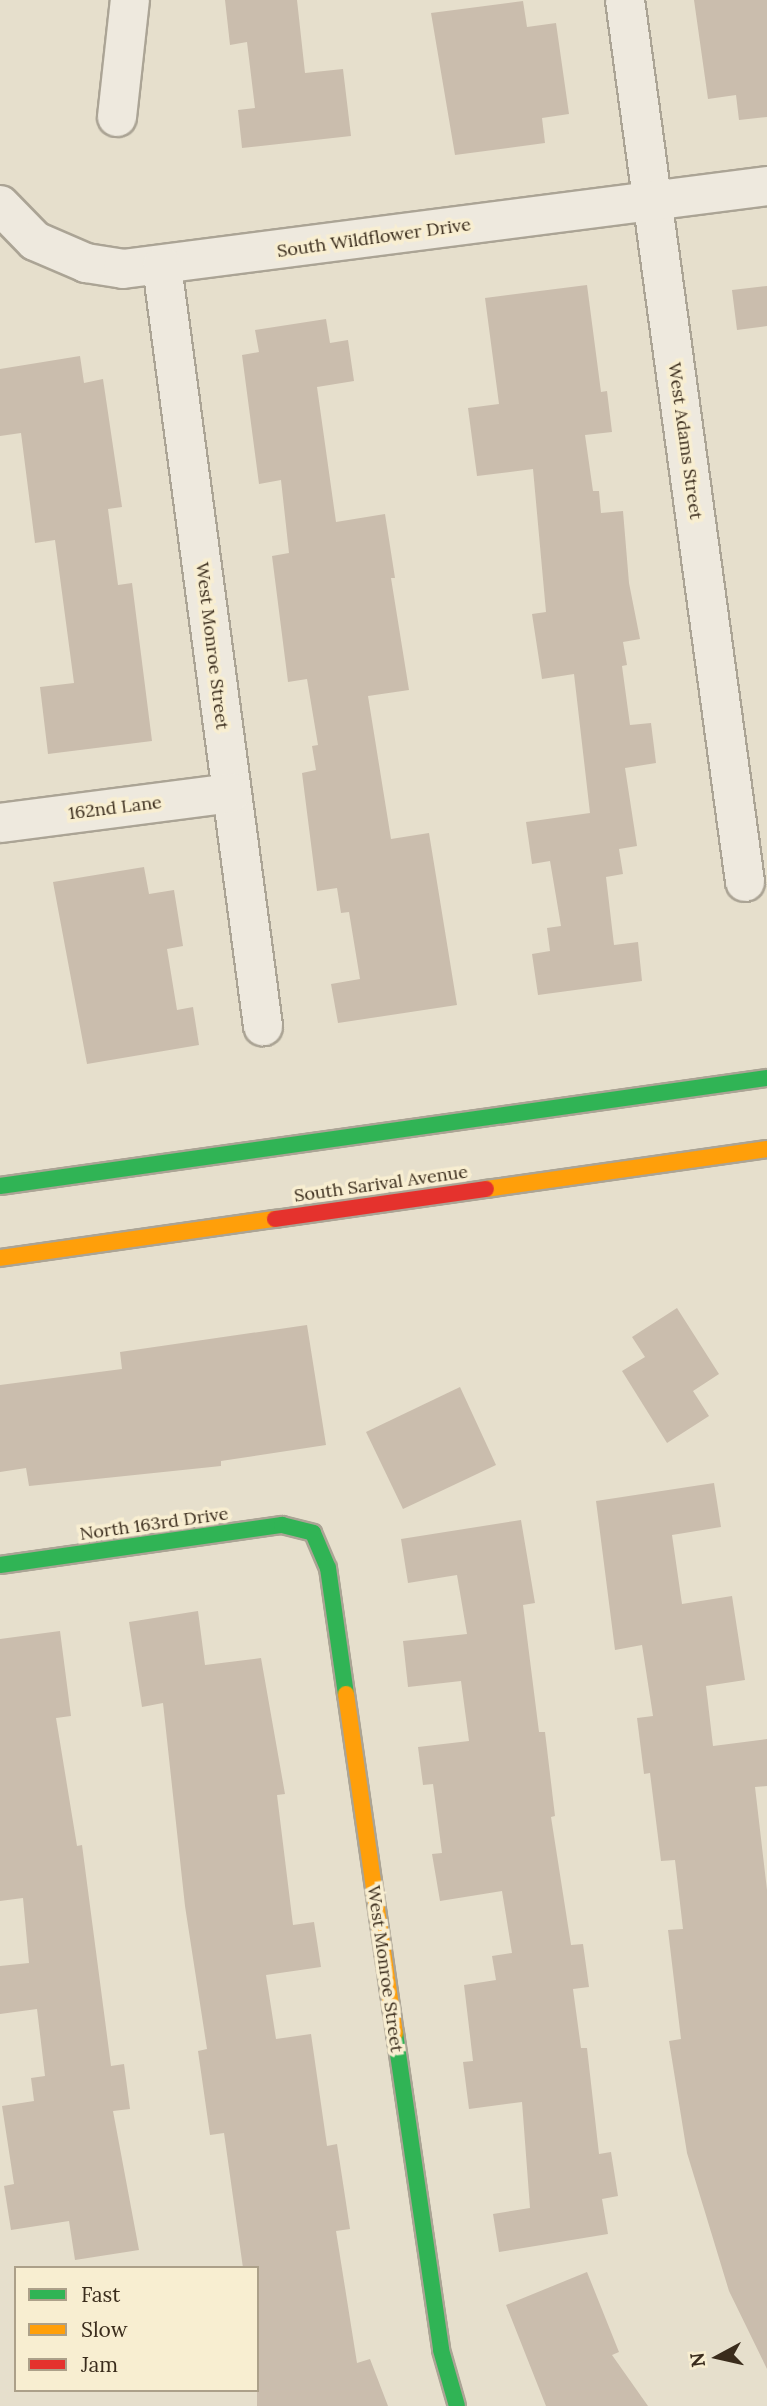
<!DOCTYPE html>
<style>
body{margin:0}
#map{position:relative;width:767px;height:2406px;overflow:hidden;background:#e6dfcc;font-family:Lora,serif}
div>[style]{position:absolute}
.building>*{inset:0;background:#cabdad}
.roads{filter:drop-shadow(2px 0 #aba495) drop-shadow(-2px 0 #aba495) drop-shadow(0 2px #aba495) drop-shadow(0 -2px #aba495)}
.street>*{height:38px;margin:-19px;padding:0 19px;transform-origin:19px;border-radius:19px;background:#eee9de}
.fast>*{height:16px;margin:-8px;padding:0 8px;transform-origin:8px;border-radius:8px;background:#30b455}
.slow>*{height:16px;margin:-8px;padding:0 8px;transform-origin:8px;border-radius:8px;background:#ff9f0a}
.jam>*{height:16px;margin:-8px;padding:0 8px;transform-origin:8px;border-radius:8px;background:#e5322d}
span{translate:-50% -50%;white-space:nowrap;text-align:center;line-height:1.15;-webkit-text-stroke:7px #f8eed1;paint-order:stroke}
.street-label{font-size:18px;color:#3a2c1c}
.legend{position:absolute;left:14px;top:2266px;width:245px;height:126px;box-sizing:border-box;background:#f8eed1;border:2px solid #aca089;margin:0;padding:9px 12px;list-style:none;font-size:21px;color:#3a2c1c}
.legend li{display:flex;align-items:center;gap:14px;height:35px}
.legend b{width:35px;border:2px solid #aca089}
.north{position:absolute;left:683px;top:2322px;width:70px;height:70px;-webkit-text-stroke:5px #f8eed1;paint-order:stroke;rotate:262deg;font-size:19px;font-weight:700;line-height:28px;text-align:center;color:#3a2c1c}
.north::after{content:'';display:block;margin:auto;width:24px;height:32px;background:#3a2c1c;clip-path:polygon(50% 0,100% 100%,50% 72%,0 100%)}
</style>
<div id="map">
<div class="building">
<div style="clip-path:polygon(225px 0,297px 0,305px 73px,343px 69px,351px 136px,242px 148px,238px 110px,255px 108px,247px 42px,230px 45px)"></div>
<div style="clip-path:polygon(694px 0,767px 0,767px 117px,739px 120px,736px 95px,708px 99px)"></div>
<div style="clip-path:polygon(523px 1px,527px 27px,556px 23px,569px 114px,542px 118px,545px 143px,455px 155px,431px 13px)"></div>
<div style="clip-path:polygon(587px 285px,601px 392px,607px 391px,612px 432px,585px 435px,593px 491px,599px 491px,601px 513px,623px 511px,629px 583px,640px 639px,623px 642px,627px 665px,622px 666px,630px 725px,651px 723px,656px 763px,625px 768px,637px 846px,619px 849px,623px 874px,606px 877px,614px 945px,638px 942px,642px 981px,538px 995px,532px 954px,550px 951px,547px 928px,561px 926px,550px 861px,532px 864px,526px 822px,590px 813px,574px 674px,542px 679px,532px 614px,546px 612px,533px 469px,477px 476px,468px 408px,499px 404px,485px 298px)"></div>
<div style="clip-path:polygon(767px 286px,767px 326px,737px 330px,732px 290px)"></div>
<div style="clip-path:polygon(326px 319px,330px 343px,348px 340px,354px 381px,317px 387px,336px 522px,385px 514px,395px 578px,391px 578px,409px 690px,368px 696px,391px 839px,429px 833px,457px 1005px,338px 1023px,331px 984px,360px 979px,349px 912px,341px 913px,337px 888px,317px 891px,302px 773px,316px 770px,312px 746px,318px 745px,307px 679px,288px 682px,272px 556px,289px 553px,281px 480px,259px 484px,242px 355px,259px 352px,255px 330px)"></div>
<div style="clip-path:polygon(80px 356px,84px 383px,103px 379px,122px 507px,108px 509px,118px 585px,132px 583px,152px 741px,48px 754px,40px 687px,74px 683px,55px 540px,35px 543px,21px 433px,0 436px,0 369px)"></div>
<div style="clip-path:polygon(144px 867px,149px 894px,174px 890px,183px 946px,167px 949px,177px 1010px,193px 1007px,199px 1045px,87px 1064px,53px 882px)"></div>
<div style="clip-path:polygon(677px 1308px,719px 1374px,693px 1391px,709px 1416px,667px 1443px,622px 1371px,645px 1357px,632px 1337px)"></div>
<div style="clip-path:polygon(307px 1325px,326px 1445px,221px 1461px,221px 1466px,29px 1486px,26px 1468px,0 1472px,0 1385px,122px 1369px,120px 1352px)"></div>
<div style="clip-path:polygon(460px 1387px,496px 1465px,403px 1509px,366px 1432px)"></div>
<div style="clip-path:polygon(714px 1483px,721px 1527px,672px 1535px,682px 1604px,732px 1596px,745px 1680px,706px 1686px,713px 1746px,767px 1739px,767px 1786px,755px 1787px,767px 1890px,767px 2369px,729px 2291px,687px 2153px,669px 2041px,681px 2039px,668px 1930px,683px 1929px,675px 1860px,661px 1861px,650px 1773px,644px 1774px,637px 1718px,653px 1716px,642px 1645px,615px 1650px,596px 1501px)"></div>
<div style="clip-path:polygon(521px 1520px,535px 1603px,523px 1605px,539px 1732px,545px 1732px,555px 1816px,551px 1817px,571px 1945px,583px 1944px,589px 1987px,573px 1989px,581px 2048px,587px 2048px,599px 2154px,611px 2152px,618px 2196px,602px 2199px,608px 2234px,499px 2252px,493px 2214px,530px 2208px,522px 2102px,469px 2109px,463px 2062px,473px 2061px,464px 1985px,496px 1980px,492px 1956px,512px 1953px,502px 1891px,440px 1901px,432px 1854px,442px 1853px,433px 1784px,423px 1785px,418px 1747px,469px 1741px,461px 1681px,408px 1687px,403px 1641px,467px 1634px,457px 1575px,408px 1583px,401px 1539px)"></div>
<div style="clip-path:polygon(198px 1611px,205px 1665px,261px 1658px,285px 1794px,277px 1795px,293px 1925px,314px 1922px,321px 1967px,266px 1975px,276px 2039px,311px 2034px,327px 2146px,337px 2144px,350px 2229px,336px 2231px,357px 2363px,370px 2359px,388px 2406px,257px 2406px,257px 2268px,243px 2268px,224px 2133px,210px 2135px,198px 2051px,207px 2049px,185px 1906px,163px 1703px,142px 1707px,129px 1622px)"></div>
<div style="clip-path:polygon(60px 1631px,71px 1716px,56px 1718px,77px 1846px,82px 1845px,111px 2066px,124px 2064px,130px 2109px,113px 2111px,139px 2250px,75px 2260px,69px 2221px,11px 2230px,4px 2186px,14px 2184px,2px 2106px,34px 2101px,31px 2078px,45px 2076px,37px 2009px,0 2014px,0 1966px,29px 1963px,23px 1898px,0 1901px,0 1639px)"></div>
<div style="clip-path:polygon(587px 2272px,619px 2352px,612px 2355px,648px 2406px,546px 2406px,506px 2305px)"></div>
</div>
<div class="roads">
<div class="street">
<div style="left:625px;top:0;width:890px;rotate:82.25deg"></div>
<div style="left:117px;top:117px;width:118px;rotate:-83.7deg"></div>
<div style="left:0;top:205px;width:50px;rotate:45.8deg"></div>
<div style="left:35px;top:241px;width:56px;rotate:23.3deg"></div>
<div style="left:86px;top:263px;width:37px;rotate:9deg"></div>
<div style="left:123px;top:269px;width:649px;rotate:-7.34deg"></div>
<div style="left:162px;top:266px;width:767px;rotate:82.43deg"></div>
<div style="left:0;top:823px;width:233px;rotate:-7.4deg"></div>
</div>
<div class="fast">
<div style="left:0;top:1186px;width:775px;rotate:-8.02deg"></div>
<div style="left:0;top:1565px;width:285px;rotate:-8.1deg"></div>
<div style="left:282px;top:1525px;width:32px;rotate:14deg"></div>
<div style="left:313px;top:1533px;width:38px;rotate:67deg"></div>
<div style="left:328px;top:1568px;width:127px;rotate:81.9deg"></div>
<div style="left:395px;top:2033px;width:320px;rotate:81.7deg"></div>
<div style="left:441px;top:2350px;width:58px;rotate:74.1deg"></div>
</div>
<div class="slow">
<div style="left:486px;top:1189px;width:284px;rotate:-8.1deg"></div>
<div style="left:0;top:1258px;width:278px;rotate:-8.1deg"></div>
<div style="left:346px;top:1694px;width:343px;rotate:81.8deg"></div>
</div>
<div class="jam">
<div style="left:275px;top:1219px;width:213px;rotate:-8.1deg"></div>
</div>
</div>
<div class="street-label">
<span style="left:374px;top:238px;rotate:-8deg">South Wildflower Drive</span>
<span style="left:685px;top:441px;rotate:82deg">West Adams Street</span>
<span style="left:212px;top:646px;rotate:83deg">West Monroe Street</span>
<span style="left:115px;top:808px;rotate:-7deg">162nd Lane</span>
<span style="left:381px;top:1184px;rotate:-8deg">South Sarival Avenue</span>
<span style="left:154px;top:1524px;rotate:-8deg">North 163rd Drive</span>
<span style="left:385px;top:1969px;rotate:82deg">West Monroe Street</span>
</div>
<ul class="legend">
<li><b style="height:9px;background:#30b455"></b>Fast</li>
<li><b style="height:9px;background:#ff9f0a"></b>Slow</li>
<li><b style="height:9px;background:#e5322d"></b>Jam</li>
</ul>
<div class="north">N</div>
</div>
